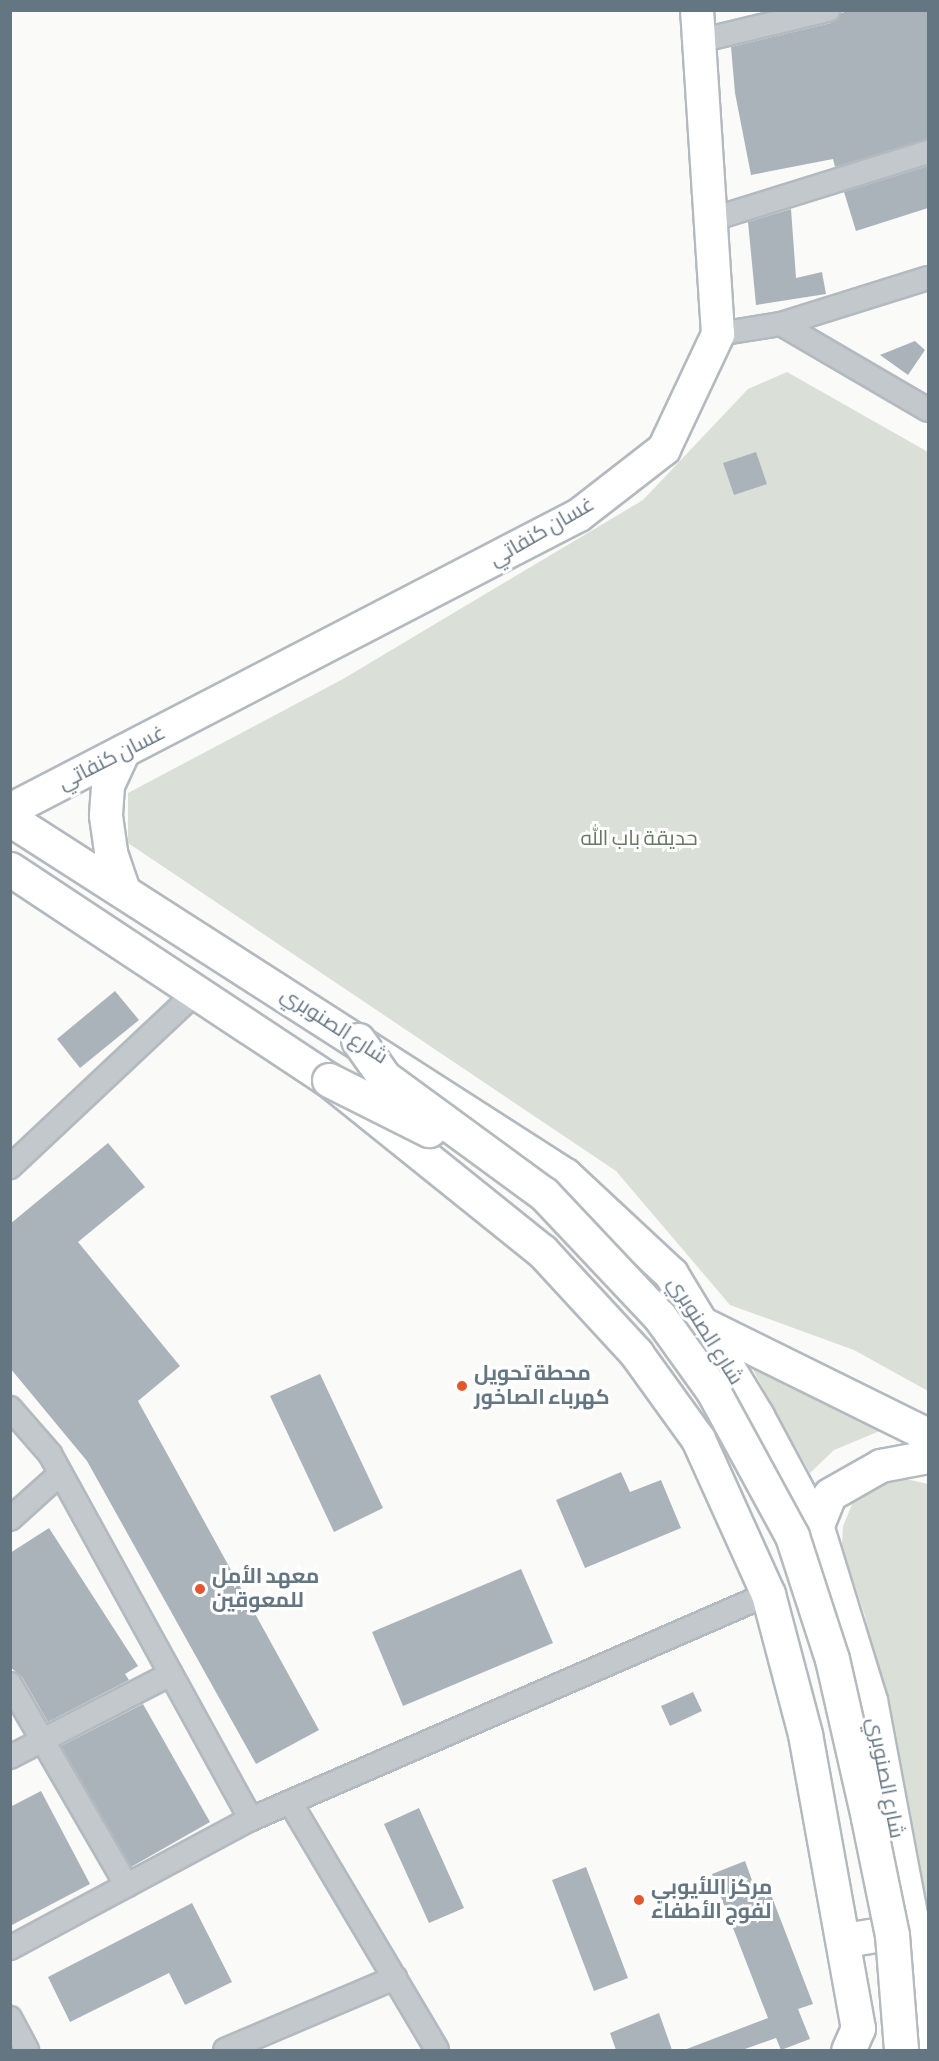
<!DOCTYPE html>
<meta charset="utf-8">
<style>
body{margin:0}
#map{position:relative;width:939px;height:2061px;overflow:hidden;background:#fafaf8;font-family:"Alegreya Sans",Cairo,sans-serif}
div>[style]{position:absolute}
.green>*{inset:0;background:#dadfd7}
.building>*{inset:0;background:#aab3b9}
.roads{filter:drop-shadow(2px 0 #b3babf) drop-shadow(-2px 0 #b3babf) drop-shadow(0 2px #b3babf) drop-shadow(0 -2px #b3babf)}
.street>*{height:22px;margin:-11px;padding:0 11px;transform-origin:11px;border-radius:11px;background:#c3c8cc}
.secondary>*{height:32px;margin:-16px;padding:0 16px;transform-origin:16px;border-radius:16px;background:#fff}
.primary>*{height:33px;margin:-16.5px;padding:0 16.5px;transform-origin:16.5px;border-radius:16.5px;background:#fff}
.bridges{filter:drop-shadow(2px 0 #b5babe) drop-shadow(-2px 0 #b5babe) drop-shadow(0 2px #b5babe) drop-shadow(0 -2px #b5babe)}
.primary-bridge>*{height:33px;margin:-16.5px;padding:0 16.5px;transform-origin:16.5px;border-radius:16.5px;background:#fff}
.dots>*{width:16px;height:16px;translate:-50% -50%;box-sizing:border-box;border:3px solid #fff;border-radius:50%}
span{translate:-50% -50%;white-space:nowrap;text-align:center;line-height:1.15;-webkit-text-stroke:6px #fff;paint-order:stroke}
.street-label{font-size:21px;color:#657683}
.park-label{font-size:21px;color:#687a64}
.poi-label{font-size:21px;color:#657683;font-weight:700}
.left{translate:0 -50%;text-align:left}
.frame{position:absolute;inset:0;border:12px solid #657683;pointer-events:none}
</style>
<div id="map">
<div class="green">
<div style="clip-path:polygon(787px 372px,928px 452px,928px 1391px,854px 1350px,730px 1305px,616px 1171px,128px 843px,128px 793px,343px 679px,643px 500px,748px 389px)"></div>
<div style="clip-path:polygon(747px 1359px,887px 1428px,834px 1450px,810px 1473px)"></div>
<div style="clip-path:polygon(906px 1479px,928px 1484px,928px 1934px,894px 1741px,865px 1616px,842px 1547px,843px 1526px,854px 1500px,876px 1486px)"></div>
</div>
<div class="building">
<div style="clip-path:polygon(852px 10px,928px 10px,928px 139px,835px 167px,833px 159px,751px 175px,735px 93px,731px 47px,831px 23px,841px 13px)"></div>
<div style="clip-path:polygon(928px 166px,928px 208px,856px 231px,844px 192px)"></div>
<div style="clip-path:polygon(791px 209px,796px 278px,822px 272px,826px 294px,756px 305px,748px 222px)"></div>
<div style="clip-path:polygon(915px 341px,925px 350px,908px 375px,880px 355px)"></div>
<div style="clip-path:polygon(756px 452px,767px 484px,734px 495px,723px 463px)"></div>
<div style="clip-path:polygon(115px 991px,139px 1020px,80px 1068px,57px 1039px)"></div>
<div style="clip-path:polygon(108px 1143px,145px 1187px,78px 1242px,180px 1366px,138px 1401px,319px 1730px,256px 1764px,87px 1461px,10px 1368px,10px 1224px)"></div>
<div style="clip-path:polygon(320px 1374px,383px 1508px,334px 1532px,270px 1396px)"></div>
<div style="clip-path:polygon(621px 1472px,630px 1492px,661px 1480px,681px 1528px,585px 1568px,556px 1500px)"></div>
<div style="clip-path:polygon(49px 1528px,138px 1666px,125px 1674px,129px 1680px,48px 1722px,22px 1677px,10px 1667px,10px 1553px)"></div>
<div style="clip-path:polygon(521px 1569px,553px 1643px,403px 1706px,372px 1632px)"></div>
<div style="clip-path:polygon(693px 1692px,702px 1711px,670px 1726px,661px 1706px)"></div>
<div style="clip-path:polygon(143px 1704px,210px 1822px,131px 1867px,61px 1746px)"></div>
<div style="clip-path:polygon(41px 1791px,90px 1884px,10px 1926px,10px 1807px)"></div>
<div style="clip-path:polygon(419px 1808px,464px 1908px,429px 1923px,384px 1824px)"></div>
<div style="clip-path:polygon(745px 1861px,758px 1897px,770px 1892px,813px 2004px,798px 2009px,810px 2039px,781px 2050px,776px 2038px,742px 2050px,684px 2050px,768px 2018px,712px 1874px)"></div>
<div style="clip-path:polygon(586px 1867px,628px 1978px,594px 1991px,552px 1880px)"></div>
<div style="clip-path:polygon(192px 1903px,232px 1982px,185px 2005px,169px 1973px,70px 2022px,48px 1977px)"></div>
<div style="clip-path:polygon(659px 2013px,672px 2050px,616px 2050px,610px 2033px)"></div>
</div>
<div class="roads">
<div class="street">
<div style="left:699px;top:41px;width:133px;rotate:-13.5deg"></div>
<div style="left:713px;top:219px;width:225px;rotate:-17.3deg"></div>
<div style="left:781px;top:324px;width:154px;rotate:-17.4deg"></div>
<div style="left:718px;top:334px;width:64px;rotate:-9deg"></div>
<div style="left:781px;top:324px;width:170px;rotate:30.3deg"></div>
<div style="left:10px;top:1167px;width:253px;rotate:-43.2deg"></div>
<div style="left:10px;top:1408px;width:61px;rotate:49deg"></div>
<div style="left:50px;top:1454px;width:417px;rotate:61.2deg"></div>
<div style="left:10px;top:1519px;width:67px;rotate:-42deg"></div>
<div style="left:10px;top:1684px;width:233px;rotate:59.9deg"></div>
<div style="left:10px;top:1757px;width:181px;rotate:-27.3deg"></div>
<div style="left:290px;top:1802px;width:288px;rotate:59.3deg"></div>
<div style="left:10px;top:1948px;width:273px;rotate:-28.2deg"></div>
<div style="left:251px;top:1819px;width:564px;rotate:-23.52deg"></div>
<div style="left:10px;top:2018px;width:36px;rotate:62deg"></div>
<div style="left:225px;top:2050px;width:185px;rotate:-23deg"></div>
</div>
<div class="secondary">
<div style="left:124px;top:751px;width:38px;rotate:115deg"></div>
<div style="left:108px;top:786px;width:30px;rotate:94deg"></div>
<div style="left:106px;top:816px;width:37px;rotate:82deg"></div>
<div style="left:111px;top:853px;width:40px;rotate:71.1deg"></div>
<div style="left:10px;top:810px;width:641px;rotate:-27.4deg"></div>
<div style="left:579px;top:515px;width:108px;rotate:-37.8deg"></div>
<div style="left:664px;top:449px;width:127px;rotate:-64.8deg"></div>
<div style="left:718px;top:334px;width:325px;rotate:-93.7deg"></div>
<div style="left:701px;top:1323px;width:253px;rotate:26.3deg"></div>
<div style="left:817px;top:1528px;width:35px;rotate:-68deg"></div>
<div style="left:830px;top:1495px;width:59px;rotate:-29.6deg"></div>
<div style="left:881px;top:1466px;width:48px;rotate:-10.8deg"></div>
</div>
<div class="primary">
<div style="left:10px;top:819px;width:659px;rotate:32.68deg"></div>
<div style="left:565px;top:1175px;width:145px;rotate:43deg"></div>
<div style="left:671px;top:1274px;width:166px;rotate:58.8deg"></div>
<div style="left:757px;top:1416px;width:127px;rotate:61.8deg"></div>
<div style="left:817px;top:1528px;width:180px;rotate:72.9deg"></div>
<div style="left:870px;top:1700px;width:233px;rotate:79.4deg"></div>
<div style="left:913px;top:1929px;width:122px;rotate:83.9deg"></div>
<div style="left:10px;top:869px;width:382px;rotate:33.5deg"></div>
<div style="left:329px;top:1080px;width:273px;rotate:38.8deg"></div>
<div style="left:542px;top:1251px;width:139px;rotate:47.3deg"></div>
<div style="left:636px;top:1353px;width:106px;rotate:54.2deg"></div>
<div style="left:698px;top:1439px;width:170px;rotate:65.7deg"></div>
<div style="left:768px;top:1594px;width:145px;rotate:75.2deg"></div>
<div style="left:805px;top:1734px;width:299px;rotate:79.8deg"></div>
<div style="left:858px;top:2028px;width:24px;rotate:114deg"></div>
<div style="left:845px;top:1940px;width:69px;rotate:-9.2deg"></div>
</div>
</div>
<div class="bridges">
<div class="primary-bridge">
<div style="left:358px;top:1040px;width:45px;rotate:54.9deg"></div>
<div style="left:384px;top:1077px;width:198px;rotate:36.2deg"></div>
<div style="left:544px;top:1194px;width:169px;rotate:46.7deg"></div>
<div style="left:660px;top:1317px;width:91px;rotate:54.4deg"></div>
<div style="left:713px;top:1391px;width:165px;rotate:61.4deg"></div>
<div style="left:792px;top:1536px;width:129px;rotate:72deg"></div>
<div style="left:832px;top:1659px;width:163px;rotate:77.2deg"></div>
<div style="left:868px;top:1818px;width:119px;rotate:78.4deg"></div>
<div style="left:892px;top:1935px;width:115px;rotate:85.5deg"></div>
<div style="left:329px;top:1080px;width:112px;rotate:26.6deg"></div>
</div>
</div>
<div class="dots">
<div style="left:462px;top:1386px;background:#e4572e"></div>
<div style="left:200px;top:1589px;background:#e4572e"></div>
<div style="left:639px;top:1900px;background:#e4572e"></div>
</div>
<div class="street-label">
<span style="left:542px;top:532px;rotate:-30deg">غسان كنفاتي</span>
<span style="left:112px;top:758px;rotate:-27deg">غسان كنفاتي</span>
<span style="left:334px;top:1026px;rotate:33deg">شارع الصنوبري</span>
<span style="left:705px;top:1331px;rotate:58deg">شارع الصنوبري</span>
<span style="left:885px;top:1778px;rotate:79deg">شارع الصنوبري</span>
</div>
<div class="park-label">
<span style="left:639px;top:839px">حديقة باب الله</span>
</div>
<div class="poi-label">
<span class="left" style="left:474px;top:1386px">محطة تحويل<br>كهرباء الصاخور</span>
<span class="left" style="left:212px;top:1589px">معهد الأمل<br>للمعوقين</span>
<span class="left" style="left:651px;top:1900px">مركز اللأيوبي<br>لفوج الأطفاء</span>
</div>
<div class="frame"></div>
</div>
